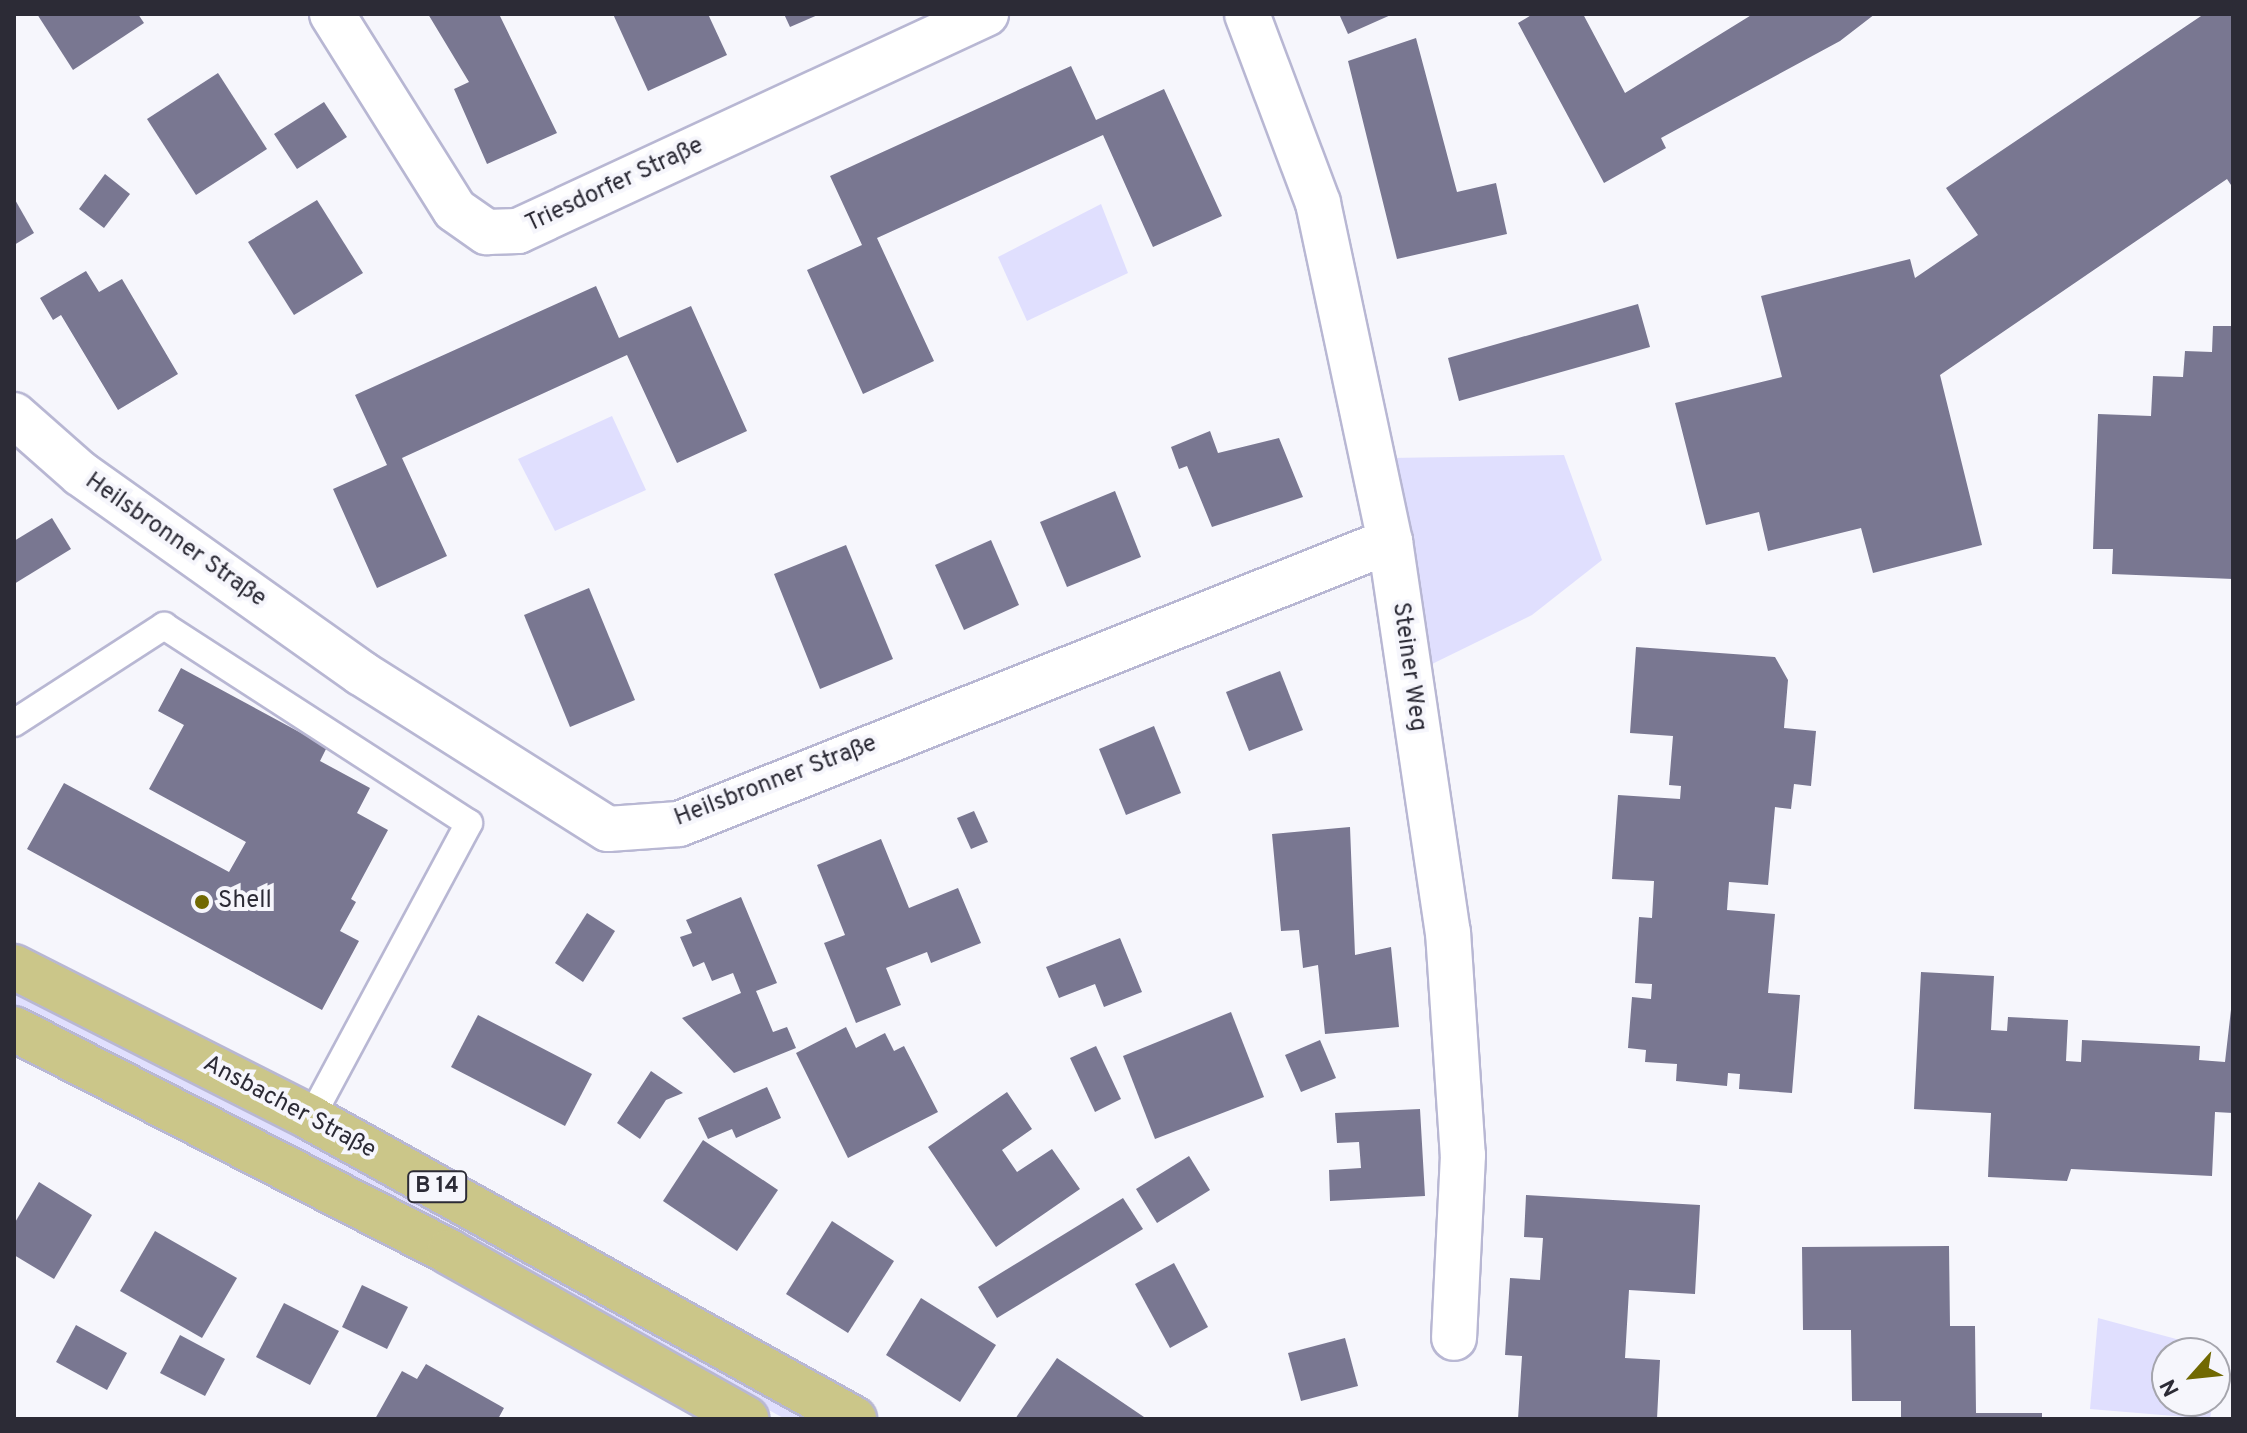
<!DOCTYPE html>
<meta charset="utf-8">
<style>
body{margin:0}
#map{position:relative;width:2247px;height:1433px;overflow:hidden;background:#f6f6fc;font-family:Overpass,sans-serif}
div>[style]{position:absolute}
.green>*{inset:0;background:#e0dffe}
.building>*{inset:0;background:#797791}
.roads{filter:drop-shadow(2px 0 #b8b7d3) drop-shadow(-2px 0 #b8b7d3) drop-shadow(0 2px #b8b7d3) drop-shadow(0 -2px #b8b7d3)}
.service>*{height:26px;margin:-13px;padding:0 13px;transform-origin:13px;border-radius:13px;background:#fff}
.minor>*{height:44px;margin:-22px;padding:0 22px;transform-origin:22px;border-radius:22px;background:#fff}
.primary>*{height:44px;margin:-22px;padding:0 22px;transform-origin:22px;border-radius:22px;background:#cbc689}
.dots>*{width:22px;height:22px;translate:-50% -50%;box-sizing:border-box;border:4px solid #f6f6fc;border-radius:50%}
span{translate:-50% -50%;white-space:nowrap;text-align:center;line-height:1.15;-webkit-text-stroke:8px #f6f6fc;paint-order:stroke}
.shield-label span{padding:2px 6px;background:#f6f6fc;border:2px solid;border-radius:6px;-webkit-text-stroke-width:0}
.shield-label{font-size:22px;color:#2c2b36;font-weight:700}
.street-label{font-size:24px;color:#2c2b36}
.poi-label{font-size:24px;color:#2c2b36}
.left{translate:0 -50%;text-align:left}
.frame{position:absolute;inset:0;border:16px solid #2c2b36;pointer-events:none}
.north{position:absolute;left:2151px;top:1337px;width:80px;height:80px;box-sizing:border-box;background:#f6f6fc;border:2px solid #a5a5ad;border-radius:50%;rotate:243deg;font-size:22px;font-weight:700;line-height:32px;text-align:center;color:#2c2b36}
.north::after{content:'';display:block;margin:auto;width:28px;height:36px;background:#716902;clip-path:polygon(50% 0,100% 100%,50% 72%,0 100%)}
</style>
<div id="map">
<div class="green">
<div style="clip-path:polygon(1101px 204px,1128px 273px,1027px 321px,998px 257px)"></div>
<div style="clip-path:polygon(612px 416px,646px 490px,555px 531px,518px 459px)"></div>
<div style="clip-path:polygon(1564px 455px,1602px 560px,1532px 615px,1430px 665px,1390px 458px)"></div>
<div style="clip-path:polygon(14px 989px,197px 1081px,815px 1419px,785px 1419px,292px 1146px,14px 1005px)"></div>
<div style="clip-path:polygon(2098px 1318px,2221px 1351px,2215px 1388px,2215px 1353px,2167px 1353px,2167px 1401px,2213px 1401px,2210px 1419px,2090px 1409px)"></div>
</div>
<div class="building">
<div style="clip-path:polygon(37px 14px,138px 14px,144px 23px,73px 70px)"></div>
<div style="clip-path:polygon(428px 14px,499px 14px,557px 133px,487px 164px,454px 89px,469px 82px)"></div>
<div style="clip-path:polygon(613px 14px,708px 14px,727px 55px,648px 91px)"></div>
<div style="clip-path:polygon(784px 14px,820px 14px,790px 27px)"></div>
<div style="clip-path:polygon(1339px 14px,1393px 14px,1348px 34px)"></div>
<div style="clip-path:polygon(1533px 14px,1583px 14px,1625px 93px,1753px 14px,1875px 14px,1840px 41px,1661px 138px,1666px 148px,1604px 183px,1518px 23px)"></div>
<div style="clip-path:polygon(2204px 14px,2233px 14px,2233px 188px,2227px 179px,1940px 375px,1982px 545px,1873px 573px,1861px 528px,1768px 551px,1759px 512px,1706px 525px,1675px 403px,1782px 377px,1761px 296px,1910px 259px,1915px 278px,1978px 235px,1946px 188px)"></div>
<div style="clip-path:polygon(1416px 38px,1457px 192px,1496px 183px,1507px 234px,1397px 259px,1348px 61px)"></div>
<div style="clip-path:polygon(1071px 66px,1096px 120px,1164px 89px,1222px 216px,1153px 247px,1103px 135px,877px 238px,934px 361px,863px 394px,807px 270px,862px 245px,830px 176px)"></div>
<div style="clip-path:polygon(218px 73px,267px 149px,196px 195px,147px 119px)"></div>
<div style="clip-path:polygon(324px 102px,347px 137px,297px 169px,274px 134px)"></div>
<div style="clip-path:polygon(105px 174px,130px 194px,104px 228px,79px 209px)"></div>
<div style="clip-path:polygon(14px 198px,34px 233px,14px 245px)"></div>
<div style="clip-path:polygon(317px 200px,363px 273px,294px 315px,248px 242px)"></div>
<div style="clip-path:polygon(86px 271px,99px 292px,122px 279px,178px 374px,118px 410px,61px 315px,53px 320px,40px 298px)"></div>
<div style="clip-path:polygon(596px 286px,619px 338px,691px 306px,747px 431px,677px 463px,627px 355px,402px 458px,447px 556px,377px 588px,333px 489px,387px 465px,355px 395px)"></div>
<div style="clip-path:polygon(1638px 304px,1650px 347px,1459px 401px,1448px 358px)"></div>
<div style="clip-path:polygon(2213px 326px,2233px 326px,2233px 579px,2112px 574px,2113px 549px,2093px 549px,2098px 414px,2151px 416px,2153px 376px,2183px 377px,2185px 351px,2212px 352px)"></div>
<div style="clip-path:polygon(1210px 431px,1218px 453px,1279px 438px,1303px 497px,1212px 527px,1187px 466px,1179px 469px,1171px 447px)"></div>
<div style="clip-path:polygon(1115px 491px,1141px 557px,1067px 587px,1040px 522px)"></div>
<div style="clip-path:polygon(52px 518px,71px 549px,14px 584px,14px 541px)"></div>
<div style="clip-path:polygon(991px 540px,1019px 605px,964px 630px,935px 565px)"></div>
<div style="clip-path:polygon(846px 545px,893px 659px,820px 689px,774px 574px)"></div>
<div style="clip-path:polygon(589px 588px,635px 700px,570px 727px,524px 615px)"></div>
<div style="clip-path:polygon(1636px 647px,1775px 657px,1788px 680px,1784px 728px,1816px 731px,1811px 786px,1794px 784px,1791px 809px,1775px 807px,1768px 885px,1729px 882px,1727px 910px,1775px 914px,1768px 993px,1800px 995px,1792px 1093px,1739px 1089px,1740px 1074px,1728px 1073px,1727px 1086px,1676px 1081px,1677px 1064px,1645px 1062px,1646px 1050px,1628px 1048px,1632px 997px,1651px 999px,1652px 984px,1635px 983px,1639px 917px,1652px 918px,1654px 881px,1612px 879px,1618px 795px,1680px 799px,1681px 786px,1669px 785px,1673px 736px,1630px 733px)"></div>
<div style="clip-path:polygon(181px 668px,327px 747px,320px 761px,370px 788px,357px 813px,388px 830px,351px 899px,356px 902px,340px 931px,359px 941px,322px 1010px,27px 849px,64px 783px,229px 872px,246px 842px,149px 789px,184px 725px,158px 711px)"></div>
<div style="clip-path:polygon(1280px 671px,1303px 730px,1249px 751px,1226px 692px)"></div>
<div style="clip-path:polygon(1154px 726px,1181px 793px,1126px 815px,1099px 749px)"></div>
<div style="clip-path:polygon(974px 811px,988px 842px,971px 849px,957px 818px)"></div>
<div style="clip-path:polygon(1350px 827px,1355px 955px,1391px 947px,1399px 1027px,1325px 1034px,1318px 965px,1303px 968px,1299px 930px,1281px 931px,1272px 834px)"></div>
<div style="clip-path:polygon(881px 839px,909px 908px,958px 888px,981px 943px,931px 963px,927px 952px,886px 968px,901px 1005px,856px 1023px,824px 943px,845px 935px,817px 865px)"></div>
<div style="clip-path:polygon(741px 897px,777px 983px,756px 991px,773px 1032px,787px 1027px,796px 1048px,734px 1073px,682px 1018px,741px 993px,733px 973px,712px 981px,704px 962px,693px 967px,680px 937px,692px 933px,686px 920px)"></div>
<div style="clip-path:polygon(587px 913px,615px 931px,583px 982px,555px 963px)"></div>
<div style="clip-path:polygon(1120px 938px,1142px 992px,1104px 1007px,1095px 984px,1059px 998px,1046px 967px)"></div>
<div style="clip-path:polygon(1921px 972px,1994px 976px,1991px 1030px,2007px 1031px,2008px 1017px,2068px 1020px,2066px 1061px,2081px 1062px,2082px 1040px,2200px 1046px,2199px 1060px,2225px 1062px,2233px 992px,2233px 1113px,2215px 1112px,2212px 1176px,2071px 1169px,2067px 1181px,1988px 1177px,1991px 1113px,1914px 1109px)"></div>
<div style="clip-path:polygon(1231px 1012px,1264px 1097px,1155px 1139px,1123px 1056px)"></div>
<div style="clip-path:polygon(478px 1015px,592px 1074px,565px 1126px,451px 1067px)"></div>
<div style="clip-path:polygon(846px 1027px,856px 1048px,885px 1033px,894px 1051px,904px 1046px,938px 1112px,848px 1158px,796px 1053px)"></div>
<div style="clip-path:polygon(1320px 1040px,1336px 1078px,1301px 1092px,1285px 1055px)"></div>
<div style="clip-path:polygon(1096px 1046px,1121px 1099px,1095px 1112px,1070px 1058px)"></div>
<div style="clip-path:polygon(651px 1071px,683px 1093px,666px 1100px,640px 1139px,617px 1123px)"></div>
<div style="clip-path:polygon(767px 1087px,781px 1118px,736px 1138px,732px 1129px,708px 1139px,698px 1118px)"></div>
<div style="clip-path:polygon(1007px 1092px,1032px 1129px,1002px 1150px,1017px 1172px,1052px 1149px,1080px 1189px,996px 1247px,928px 1147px)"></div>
<div style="clip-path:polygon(1420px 1109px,1425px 1196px,1330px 1201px,1329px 1170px,1361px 1168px,1359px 1142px,1337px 1143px,1335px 1113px)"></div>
<div style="clip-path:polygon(703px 1140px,778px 1190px,737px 1251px,663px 1201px)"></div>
<div style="clip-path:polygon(1189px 1156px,1210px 1190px,1157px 1223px,1136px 1189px)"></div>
<div style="clip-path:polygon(39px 1182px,92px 1215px,54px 1279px,14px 1255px,14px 1224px)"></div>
<div style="clip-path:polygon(1526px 1195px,1700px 1205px,1695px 1294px,1629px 1290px,1625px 1358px,1660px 1360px,1657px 1419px,1518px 1419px,1522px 1356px,1505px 1355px,1510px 1278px,1540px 1280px,1543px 1238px,1524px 1237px)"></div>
<div style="clip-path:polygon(1123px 1198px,1143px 1229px,997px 1318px,978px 1287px)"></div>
<div style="clip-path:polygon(832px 1221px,894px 1261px,848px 1333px,786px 1294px)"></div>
<div style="clip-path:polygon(155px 1231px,237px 1278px,202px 1338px,120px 1291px)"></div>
<div style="clip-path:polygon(1949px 1246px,1950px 1326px,1975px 1326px,1976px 1413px,2042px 1413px,2042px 1419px,1901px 1419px,1901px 1401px,1852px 1401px,1851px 1330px,1803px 1330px,1802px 1247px)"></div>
<div style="clip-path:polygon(1174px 1263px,1208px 1327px,1170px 1348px,1135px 1284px)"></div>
<div style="clip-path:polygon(362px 1285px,408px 1307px,387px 1349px,342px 1327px)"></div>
<div style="clip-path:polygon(921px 1298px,996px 1345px,960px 1402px,886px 1355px)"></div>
<div style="clip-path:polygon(284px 1303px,339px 1331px,310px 1385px,256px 1357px)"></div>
<div style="clip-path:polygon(76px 1325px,127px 1353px,107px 1390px,56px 1362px)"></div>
<div style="clip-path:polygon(180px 1335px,225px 1359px,205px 1396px,160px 1373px)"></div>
<div style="clip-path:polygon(1345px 1338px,1358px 1386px,1301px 1401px,1288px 1353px)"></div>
<div style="clip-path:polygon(1057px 1358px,1144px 1417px,1143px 1419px,1015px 1419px)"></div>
<div style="clip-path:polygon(426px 1364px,504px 1408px,498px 1419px,375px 1419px,402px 1371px,417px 1379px)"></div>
</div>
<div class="roads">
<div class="service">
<div style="left:14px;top:723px;width:179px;rotate:-32.9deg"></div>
<div style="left:164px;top:626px;width:363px;rotate:32.9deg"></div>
<div style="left:469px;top:823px;width:335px;rotate:118.2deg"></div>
</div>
<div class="minor">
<div style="left:332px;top:14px;width:231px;rotate:57.9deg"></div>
<div style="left:455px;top:210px;width:39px;rotate:35deg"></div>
<div style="left:487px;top:232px;width:31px;rotate:-2deg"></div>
<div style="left:518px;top:231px;width:516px;rotate:-24.88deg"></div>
<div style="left:1247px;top:14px;width:202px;rotate:69.4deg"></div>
<div style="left:1318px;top:203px;width:346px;rotate:78deg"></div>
<div style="left:1390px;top:541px;width:395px;rotate:81.6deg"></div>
<div style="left:1448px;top:932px;width:224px;rotate:86.2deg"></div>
<div style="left:1463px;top:1155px;width:183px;rotate:92.8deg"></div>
<div style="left:14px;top:415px;width:89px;rotate:41.4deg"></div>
<div style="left:81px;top:474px;width:344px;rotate:35.4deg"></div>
<div style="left:361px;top:673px;width:292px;rotate:32.3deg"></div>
<div style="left:608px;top:829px;width:71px;rotate:-4deg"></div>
<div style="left:679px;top:824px;width:765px;rotate:-21.7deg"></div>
</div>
<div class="primary">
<div style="left:14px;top:967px;width:333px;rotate:26.9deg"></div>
<div style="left:311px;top:1118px;width:621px;rotate:29deg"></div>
<div style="left:14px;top:1029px;width:489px;rotate:27.1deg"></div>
<div style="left:449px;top:1252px;width:341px;rotate:29.3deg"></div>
</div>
</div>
<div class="dots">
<div style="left:202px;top:902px;background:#716902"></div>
</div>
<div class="shield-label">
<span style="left:437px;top:1187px">B 14</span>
</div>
<div class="street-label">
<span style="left:615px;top:186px;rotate:-25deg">Triesdorfer Straße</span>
<span style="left:175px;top:541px;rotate:35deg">Heilsbronner Straße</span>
<span style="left:1408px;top:667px;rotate:82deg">Steiner Weg</span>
<span style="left:776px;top:782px;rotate:-21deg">Heilsbronner Straße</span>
<span style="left:289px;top:1108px;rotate:28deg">Ansbacher Straße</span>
</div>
<div class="poi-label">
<span class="left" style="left:218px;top:902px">Shell</span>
</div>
<div class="frame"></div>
<div class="north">N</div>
</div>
